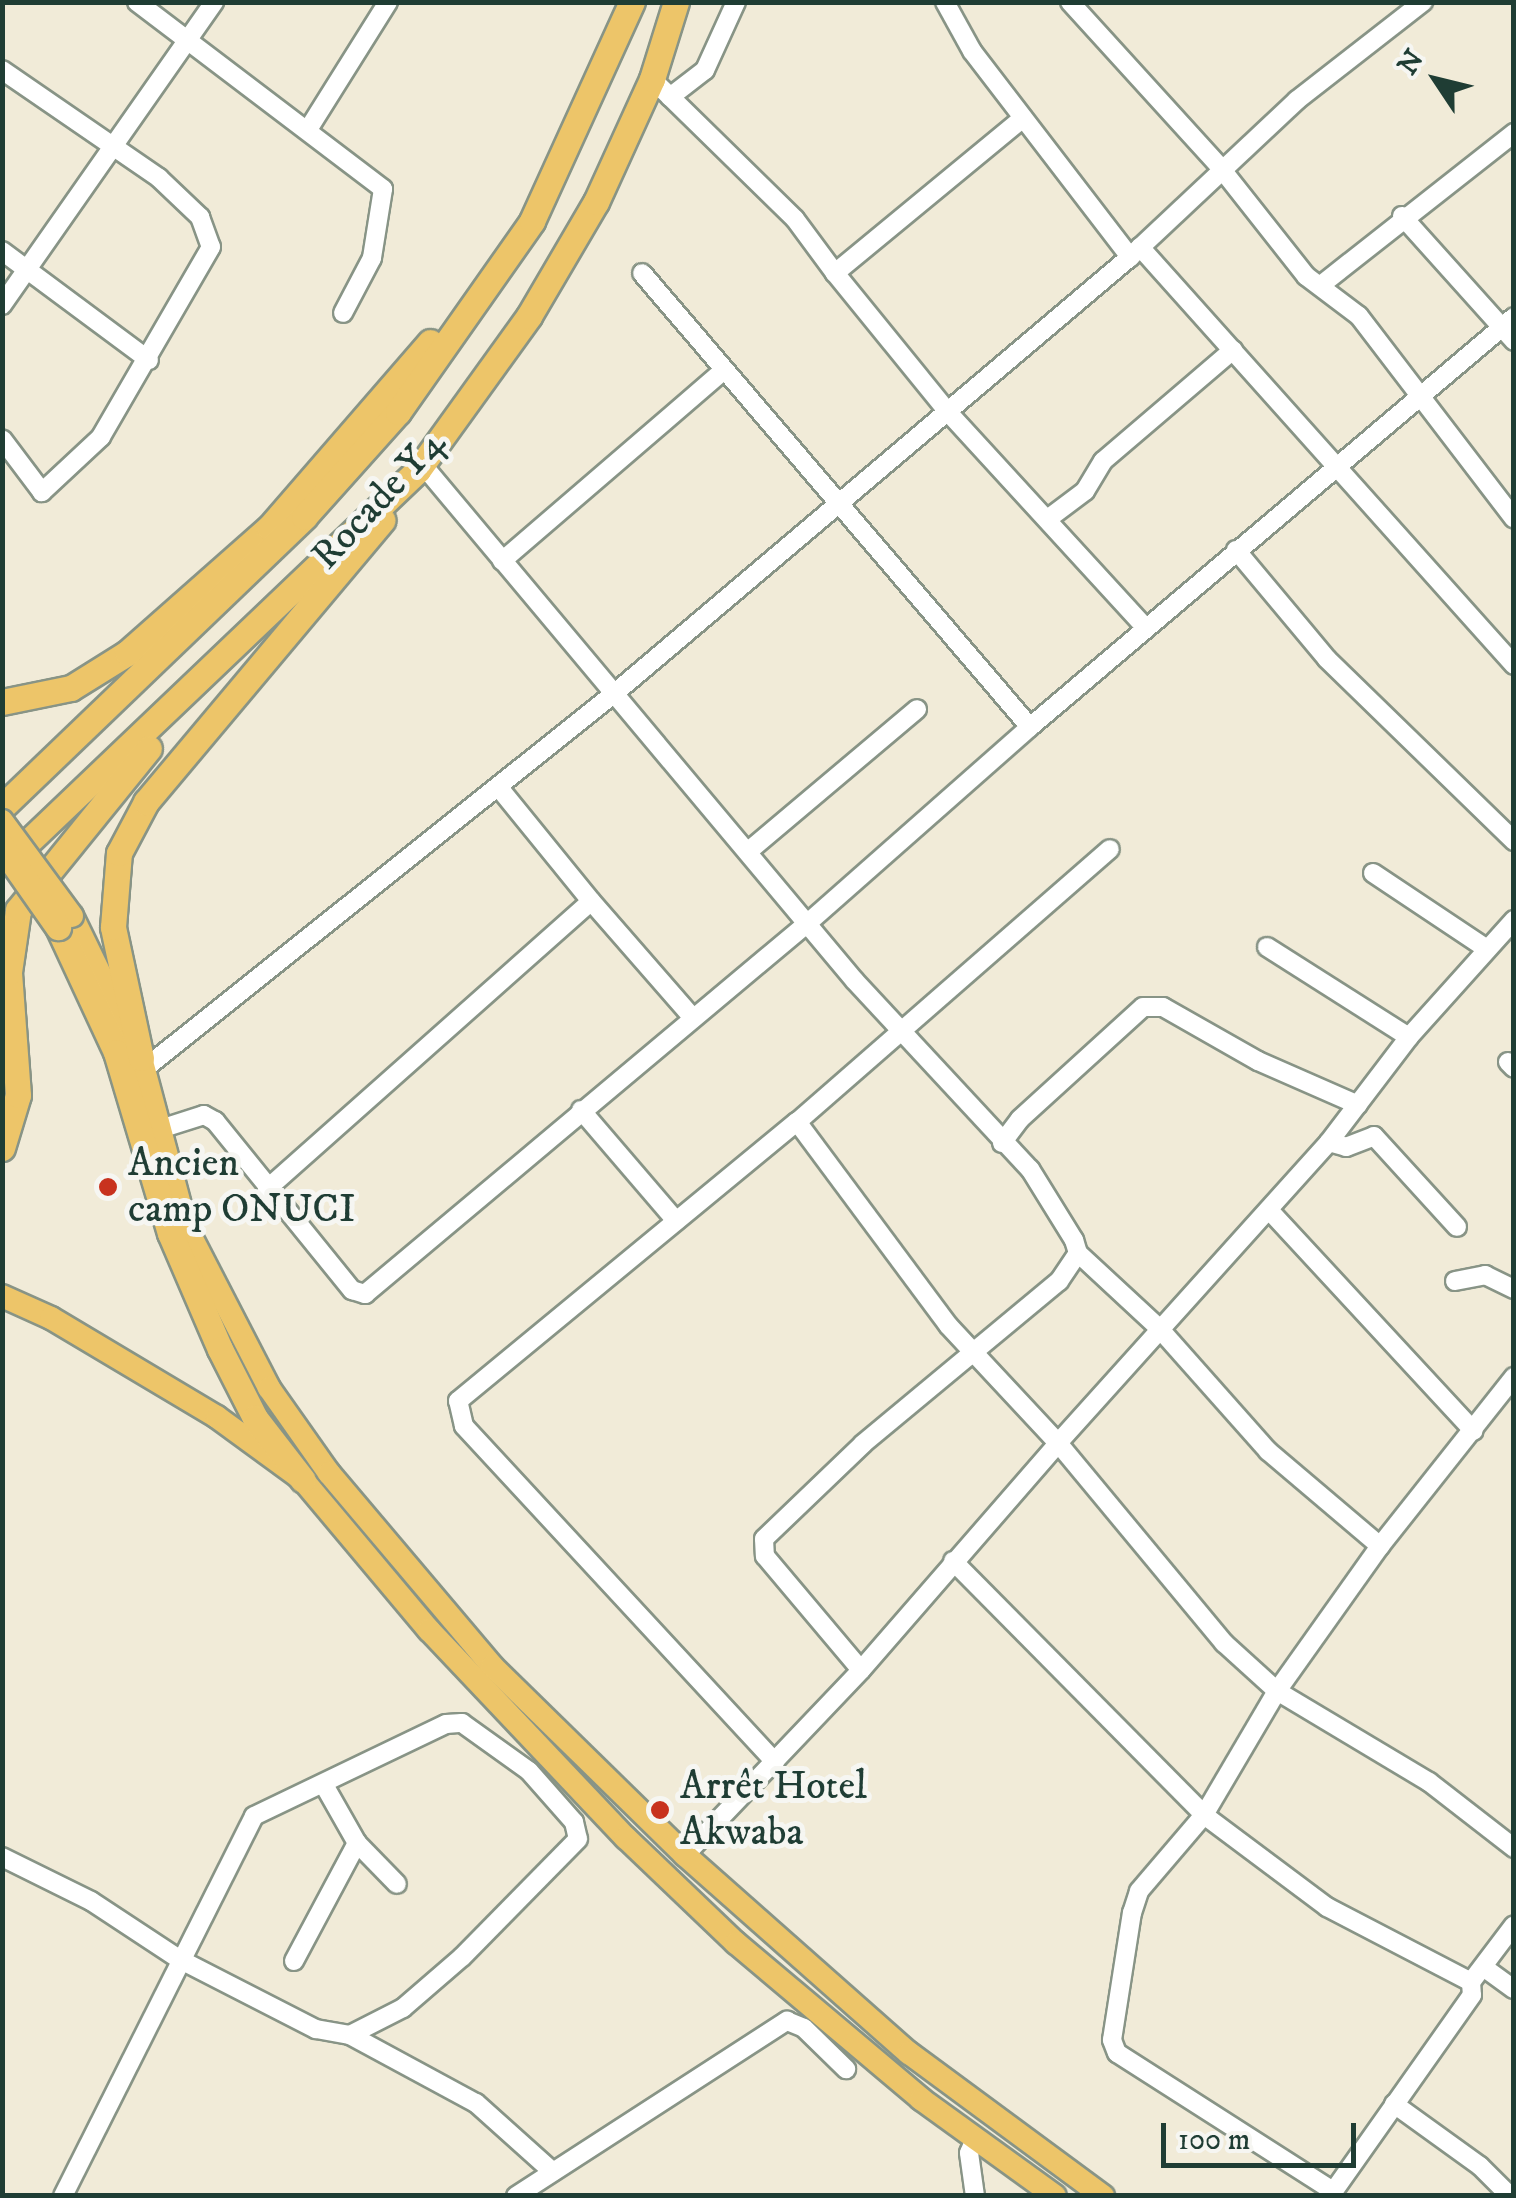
<!DOCTYPE html>
<meta charset="utf-8">
<style>
body{margin:0}
#map{position:relative;width:1516px;height:2198px;overflow:hidden;background:#f1ebd8;font-family:"IM FELL DW Pica",serif}
div>[style]{position:absolute}
.roads{filter:drop-shadow(2px 0 #889486) drop-shadow(-2px 0 #889486) drop-shadow(0 2px #889486) drop-shadow(0 -2px #889486)}
.minor>*{height:18px;margin:-9px;padding:0 9px;transform-origin:9px;border-radius:9px;background:#fff}
.major>*{height:22px;margin:-11px;padding:0 11px;transform-origin:11px;border-radius:11px;background:#edc569}
.highway>*{height:25px;margin:-12.5px;padding:0 12.5px;transform-origin:12.5px;border-radius:12.5px;background:#edc569}
.bridges{filter:drop-shadow(2px 0 #889486) drop-shadow(-2px 0 #889486) drop-shadow(0 2px #889486) drop-shadow(0 -2px #889486)}
.major-bridge>*{height:22px;margin:-11px;padding:0 11px;transform-origin:11px;border-radius:11px;background:#edc569}
.highway-bridge>*{height:25px;margin:-12.5px;padding:0 12.5px;transform-origin:12.5px;border-radius:12.5px;background:#edc569}
.dots>*{width:28px;height:28px;translate:-50% -50%;box-sizing:border-box;border:5px solid #f6f6f2;border-radius:50%}
span{translate:-50% -50%;white-space:nowrap;text-align:center;line-height:1.15;-webkit-text-stroke:10px #f6f6f2;paint-order:stroke}
.street-label{font-size:40px;color:#1f3d34}
.poi-label{font-size:40px;color:#1f3d34}
.left{translate:0 -50%;text-align:left}
.frame{position:absolute;inset:0;border:5px solid #1f3d34;pointer-events:none}
.north{position:absolute;left:1386px;top:30px;width:100px;height:100px;-webkit-text-stroke:8px #f6f6f2;paint-order:stroke;rotate:305deg;font-size:28px;font-weight:700;line-height:40px;text-align:center;color:#1f3d34}
.north::after{content:'';display:block;margin:auto;width:35px;height:45px;background:#1f3d34;clip-path:polygon(50% 0,100% 100%,50% 72%,0 100%)}
.scale{position:absolute;left:1161px;top:2123px;width:195px;height:45px;box-sizing:border-box;border:5px solid #1f3d34;border-top:0;padding-left:12px;font-size:30px;line-height:35px;white-space:nowrap;color:#1f3d34;-webkit-text-stroke:8px #f6f6f2;paint-order:stroke}
</style>
<div id="map">
<div class="roads">
<div class="minor">
<div style="left:137px;top:2px;width:309px;rotate:37.2deg"></div>
<div style="left:383px;top:189px;width:70px;rotate:99.1deg"></div>
<div style="left:372px;top:258px;width:62px;rotate:117.8deg"></div>
<div style="left:945px;top:2px;width:56px;rotate:61.1deg"></div>
<div style="left:972px;top:51px;width:260px;rotate:52.5deg"></div>
<div style="left:1070px;top:2px;width:223px;rotate:47.7deg"></div>
<div style="left:1220px;top:167px;width:139px;rotate:51.7deg"></div>
<div style="left:1306px;top:276px;width:66px;rotate:37deg"></div>
<div style="left:1359px;top:316px;width:255px;rotate:52.6deg"></div>
<div style="left:2px;top:70px;width:191px;rotate:34.5deg"></div>
<div style="left:159px;top:178px;width:57px;rotate:43.6deg"></div>
<div style="left:200px;top:217px;width:32px;rotate:70deg"></div>
<div style="left:211px;top:247px;width:220px;rotate:120.1deg"></div>
<div style="left:101px;top:437px;width:81px;rotate:137deg"></div>
<div style="left:42px;top:492px;width:66px;rotate:-127deg"></div>
<div style="left:652px;top:79px;width:200px;rotate:44.4deg"></div>
<div style="left:795px;top:219px;width:67px;rotate:53.5deg"></div>
<div style="left:670px;top:97px;width:44px;rotate:-37.6deg"></div>
<div style="left:705px;top:70px;width:75px;rotate:-65.5deg"></div>
<div style="left:1023px;top:118px;width:244px;rotate:140.5deg"></div>
<div style="left:835px;top:273px;width:178px;rotate:50.9deg"></div>
<div style="left:947px;top:411px;width:294px;rotate:47.5deg"></div>
<div style="left:309px;top:128px;width:149px;rotate:-57.9deg"></div>
<div style="left:1402px;top:216px;width:168px;rotate:48.1deg"></div>
<div style="left:1140px;top:247px;width:561px;rotate:48.18deg"></div>
<div style="left:2px;top:251px;width:183px;rotate:36.6deg"></div>
<div style="left:1321px;top:285px;width:246px;rotate:-38.2deg"></div>
<div style="left:2px;top:305px;width:370px;rotate:-55deg"></div>
<div style="left:422px;top:464px;width:674px;rotate:50.05deg"></div>
<div style="left:855px;top:981px;width:257px;rotate:47.1deg"></div>
<div style="left:1030px;top:1169px;width:84px;rotate:58.2deg"></div>
<div style="left:1074px;top:1240px;width:14px;rotate:73deg"></div>
<div style="left:1078px;top:1253px;width:34px;rotate:124deg"></div>
<div style="left:1059px;top:1281px;width:255px;rotate:140.3deg"></div>
<div style="left:863px;top:1444px;width:137px;rotate:136.2deg"></div>
<div style="left:764px;top:1539px;width:17px;rotate:87deg"></div>
<div style="left:765px;top:1556px;width:149px;rotate:49.9deg"></div>
<div style="left:1049px;top:518px;width:45px;rotate:-36.9deg"></div>
<div style="left:1085px;top:491px;width:35px;rotate:-59deg"></div>
<div style="left:1103px;top:461px;width:171px;rotate:-40.5deg"></div>
<div style="left:1236px;top:550px;width:142px;rotate:50.1deg"></div>
<div style="left:1327px;top:659px;width:261px;rotate:44.2deg"></div>
<div style="left:502px;top:561px;width:293px;rotate:-40.7deg"></div>
<div style="left:1030px;top:727px;width:634px;rotate:-40.27deg"></div>
<div style="left:500px;top:789px;width:144px;rotate:50.9deg"></div>
<div style="left:751px;top:849px;width:217px;rotate:-40.1deg"></div>
<div style="left:1373px;top:873px;width:137px;rotate:33.7deg"></div>
<div style="left:1514px;top:920px;width:157px;rotate:131.9deg"></div>
<div style="left:1409px;top:1037px;width:132px;rotate:127.3deg"></div>
<div style="left:1329px;top:1142px;width:405px;rotate:132deg"></div>
<div style="left:1058px;top:1443px;width:260px;rotate:50.3deg"></div>
<div style="left:1224px;top:1643px;width:72px;rotate:42.2deg"></div>
<div style="left:1277px;top:1691px;width:177px;rotate:30.9deg"></div>
<div style="left:1429px;top:1782px;width:108px;rotate:37.8deg"></div>
<div style="left:1267px;top:947px;width:168px;rotate:32.4deg"></div>
<div style="left:1508px;top:1062px;width:8px;rotate:45deg"></div>
<div style="left:144px;top:1069px;width:604px;rotate:-38.62deg"></div>
<div style="left:616px;top:692px;width:673px;rotate:-40.24deg"></div>
<div style="left:1130px;top:257px;width:229px;rotate:-43.2deg"></div>
<div style="left:1297px;top:100px;width:160px;rotate:-37.9deg"></div>
<div style="left:581px;top:1110px;width:146px;rotate:49.4deg"></div>
<div style="left:157px;top:1130px;width:49px;rotate:-17.7deg"></div>
<div style="left:204px;top:1115px;width:13px;rotate:29deg"></div>
<div style="left:215px;top:1121px;width:218px;rotate:51deg"></div>
<div style="left:352px;top:1290px;width:14px;rotate:17deg"></div>
<div style="left:365px;top:1294px;width:581px;rotate:-39.97deg"></div>
<div style="left:810px;top:921px;width:293px;rotate:-41.4deg"></div>
<div style="left:1030px;top:727px;width:597px;rotate:-130.52deg"></div>
<div style="left:1329px;top:1142px;width:18px;rotate:16deg"></div>
<div style="left:1346px;top:1147px;width:30px;rotate:-21deg"></div>
<div style="left:1374px;top:1136px;width:123px;rotate:47.6deg"></div>
<div style="left:1002px;top:1143px;width:30px;rotate:-53deg"></div>
<div style="left:1020px;top:1119px;width:166px;rotate:-42.3deg"></div>
<div style="left:1143px;top:1007px;width:20px"></div>
<div style="left:1163px;top:1007px;width:109px;rotate:29.6deg"></div>
<div style="left:1258px;top:1061px;width:109px;rotate:23.7deg"></div>
<div style="left:267px;top:1189px;width:433px;rotate:-41.6deg"></div>
<div style="left:591px;top:901px;width:155px;rotate:48.9deg"></div>
<div style="left:1269px;top:1210px;width:301px;rotate:47.2deg"></div>
<div style="left:1078px;top:1253px;width:109px;rotate:42.8deg"></div>
<div style="left:1158px;top:1327px;width:166px;rotate:48.4deg"></div>
<div style="left:1268px;top:1451px;width:147px;rotate:40.3deg"></div>
<div style="left:1455px;top:1281px;width:31px;rotate:-11deg"></div>
<div style="left:1485px;top:1275px;width:32px;rotate:26deg"></div>
<div style="left:953px;top:1561px;width:357px;rotate:45.3deg"></div>
<div style="left:1204px;top:1815px;width:154px;rotate:36.8deg"></div>
<div style="left:1327px;top:1907px;width:162px;rotate:27.5deg"></div>
<div style="left:1471px;top:1982px;width:13px;rotate:86deg"></div>
<div style="left:1472px;top:1995px;width:246px;rotate:125.2deg"></div>
<div style="left:775px;top:1762px;width:458px;rotate:-132.8deg"></div>
<div style="left:464px;top:1426px;width:26px;rotate:-103deg"></div>
<div style="left:458px;top:1401px;width:439px;rotate:-39.5deg"></div>
<div style="left:797px;top:1122px;width:415px;rotate:-41.1deg"></div>
<div style="left:357px;top:1843px;width:57px;rotate:45.7deg"></div>
<div style="left:685px;top:1855px;width:255px;rotate:-46.4deg"></div>
<div style="left:861px;top:1670px;width:301px;rotate:-49deg"></div>
<div style="left:1058px;top:1443px;width:161px;rotate:-133deg"></div>
<div style="left:948px;top:1325px;width:253px;rotate:-126.6deg"></div>
<div style="left:2px;top:1857px;width:99px;rotate:26.3deg"></div>
<div style="left:91px;top:1901px;width:105px;rotate:33.4deg"></div>
<div style="left:179px;top:1959px;width:154px;rotate:27.1deg"></div>
<div style="left:316px;top:2029px;width:35px;rotate:10deg"></div>
<div style="left:350px;top:2035px;width:143px;rotate:28.4deg"></div>
<div style="left:476px;top:2103px;width:103px;rotate:41.9deg"></div>
<div style="left:294px;top:1961px;width:134px;rotate:-61.9deg"></div>
<div style="left:357px;top:1843px;width:67px;rotate:-119.6deg"></div>
<div style="left:1486px;top:1969px;width:34px;rotate:36deg"></div>
<div style="left:1471px;top:1982px;width:71px;rotate:-53deg"></div>
<div style="left:1394px;top:2104px;width:106px;rotate:35.8deg"></div>
<div style="left:1480px;top:2166px;width:42px;rotate:45deg"></div>
<div style="left:975px;top:2139px;width:15px;rotate:113deg"></div>
<div style="left:969px;top:2153px;width:43px;rotate:82.1deg"></div>
<div style="left:1333px;top:2191px;width:256px;rotate:-147.4deg"></div>
<div style="left:1117px;top:2053px;width:14px;rotate:-111deg"></div>
<div style="left:1112px;top:2040px;width:129px;rotate:-81.1deg"></div>
<div style="left:1132px;top:1913px;width:23px;rotate:-72deg"></div>
<div style="left:1139px;top:1891px;width:100px;rotate:-49.5deg"></div>
<div style="left:1204px;top:1815px;width:144px;rotate:-59.5deg"></div>
<div style="left:1277px;top:1691px;width:178px;rotate:-54.6deg"></div>
<div style="left:1380px;top:1546px;width:216px;rotate:-51.6deg"></div>
<div style="left:63px;top:2196px;width:425px;rotate:-63.3deg"></div>
<div style="left:254px;top:1816px;width:213px;rotate:-25.6deg"></div>
<div style="left:446px;top:1724px;width:16px;rotate:-4deg"></div>
<div style="left:462px;top:1723px;width:82px;rotate:35.6deg"></div>
<div style="left:529px;top:1771px;width:68px;rotate:48.6deg"></div>
<div style="left:574px;top:1822px;width:17px;rotate:77deg"></div>
<div style="left:578px;top:1839px;width:165px;rotate:134.5deg"></div>
<div style="left:462px;top:1957px;width:78px;rotate:139.2deg"></div>
<div style="left:403px;top:2008px;width:59px;rotate:153deg"></div>
<div style="left:516px;top:2196px;width:323px;rotate:-32.9deg"></div>
<div style="left:787px;top:2021px;width:18px;rotate:22deg"></div>
<div style="left:804px;top:2028px;width:59px;rotate:44.3deg"></div>
</div>
<div class="major">
<div style="left:72px;top:916px;width:158px;rotate:64.1deg"></div>
<div style="left:141px;top:1058px;width:175px;rotate:75.1deg"></div>
<div style="left:186px;top:1227px;width:181px;rotate:62.7deg"></div>
<div style="left:269px;top:1388px;width:104px;rotate:54.8deg"></div>
<div style="left:329px;top:1473px;width:253px;rotate:49.8deg"></div>
<div style="left:492px;top:1666px;width:270px;rotate:44.4deg"></div>
<div style="left:685px;top:1855px;width:299px;rotate:41.5deg"></div>
<div style="left:909px;top:2053px;width:241px;rotate:36.4deg"></div>
<div style="left:2px;top:1296px;width:54px;rotate:24.2deg"></div>
<div style="left:51px;top:1318px;width:193px;rotate:30.8deg"></div>
<div style="left:217px;top:1417px;width:107px;rotate:36.2deg"></div>
<div style="left:303px;top:1480px;width:196px;rotate:50deg"></div>
<div style="left:429px;top:1630px;width:286px;rotate:46.6deg"></div>
<div style="left:626px;top:1838px;width:152px;rotate:43.7deg"></div>
<div style="left:736px;top:1943px;width:242px;rotate:40.1deg"></div>
<div style="left:921px;top:2099px;width:165px;rotate:35.9deg"></div>
</div>
<div class="highway">
<div style="left:2px;top:702px;width:70px;rotate:-11.5deg"></div>
<div style="left:71px;top:688px;width:66px;rotate:-32deg"></div>
<div style="left:127px;top:653px;width:189px;rotate:-41.4deg"></div>
<div style="left:269px;top:528px;width:246px;rotate:-49.1deg"></div>
<div style="left:2px;top:807px;width:419px;rotate:-43.8deg"></div>
<div style="left:304px;top:517px;width:141px;rotate:-48.2deg"></div>
<div style="left:398px;top:412px;width:233px;rotate:-54.9deg"></div>
<div style="left:532px;top:221px;width:241px;rotate:-65.5deg"></div>
<div style="left:7px;top:862px;width:568px;rotate:-43.64deg"></div>
<div style="left:418px;top:470px;width:190px;rotate:-54.2deg"></div>
<div style="left:529px;top:316px;width:132px;rotate:-59.6deg"></div>
<div style="left:596px;top:202px;width:135px;rotate:-65.5deg"></div>
<div style="left:652px;top:79px;width:81px;rotate:-72.7deg"></div>
<div style="left:58px;top:927px;width:138px;rotate:65.1deg"></div>
<div style="left:116px;top:1052px;width:189px;rotate:73.4deg"></div>
<div style="left:170px;top:1233px;width:126px;rotate:66.7deg"></div>
<div style="left:220px;top:1349px;width:77px;rotate:63.1deg"></div>
<div style="left:255px;top:1418px;width:78px;rotate:52.3deg"></div>
<div style="left:141px;top:1058px;width:134px;rotate:-102.1deg"></div>
<div style="left:113px;top:927px;width:74px;rotate:-85.4deg"></div>
<div style="left:119px;top:853px;width:58px;rotate:-62.1deg"></div>
<div style="left:146px;top:802px;width:368px;rotate:-50deg"></div>
<div style="left:2px;top:1148px;width:55px;rotate:-73.2deg"></div>
<div style="left:18px;top:1095px;width:123px;rotate:-94.2deg"></div>
<div style="left:9px;top:972px;width:63px;rotate:-81.7deg"></div>
<div style="left:18px;top:910px;width:208px;rotate:-51deg"></div>
</div>
</div>
<div class="bridges">
<div class="major-bridge">
<div style="left:2px;top:821px;width:118px;rotate:53.6deg"></div>
</div>
<div class="highway-bridge">
<div style="left:2px;top:847px;width:98px;rotate:55deg"></div>
</div>
</div>
<div class="dots">
<div style="left:108px;top:1187px;background:#c8321e"></div>
<div style="left:660px;top:1810px;background:#c8321e"></div>
</div>
<div class="street-label">
<span style="left:379px;top:500px;rotate:-47deg">Rocade Y4</span>
</div>
<div class="poi-label">
<span class="left" style="left:128px;top:1187px">Ancien<br>camp ONUCI</span>
<span class="left" style="left:680px;top:1810px">Arrêt Hotel<br>Akwaba</span>
</div>
<div class="frame"></div>
<div class="north">N</div>
<div class="scale">100 m</div>
</div>
